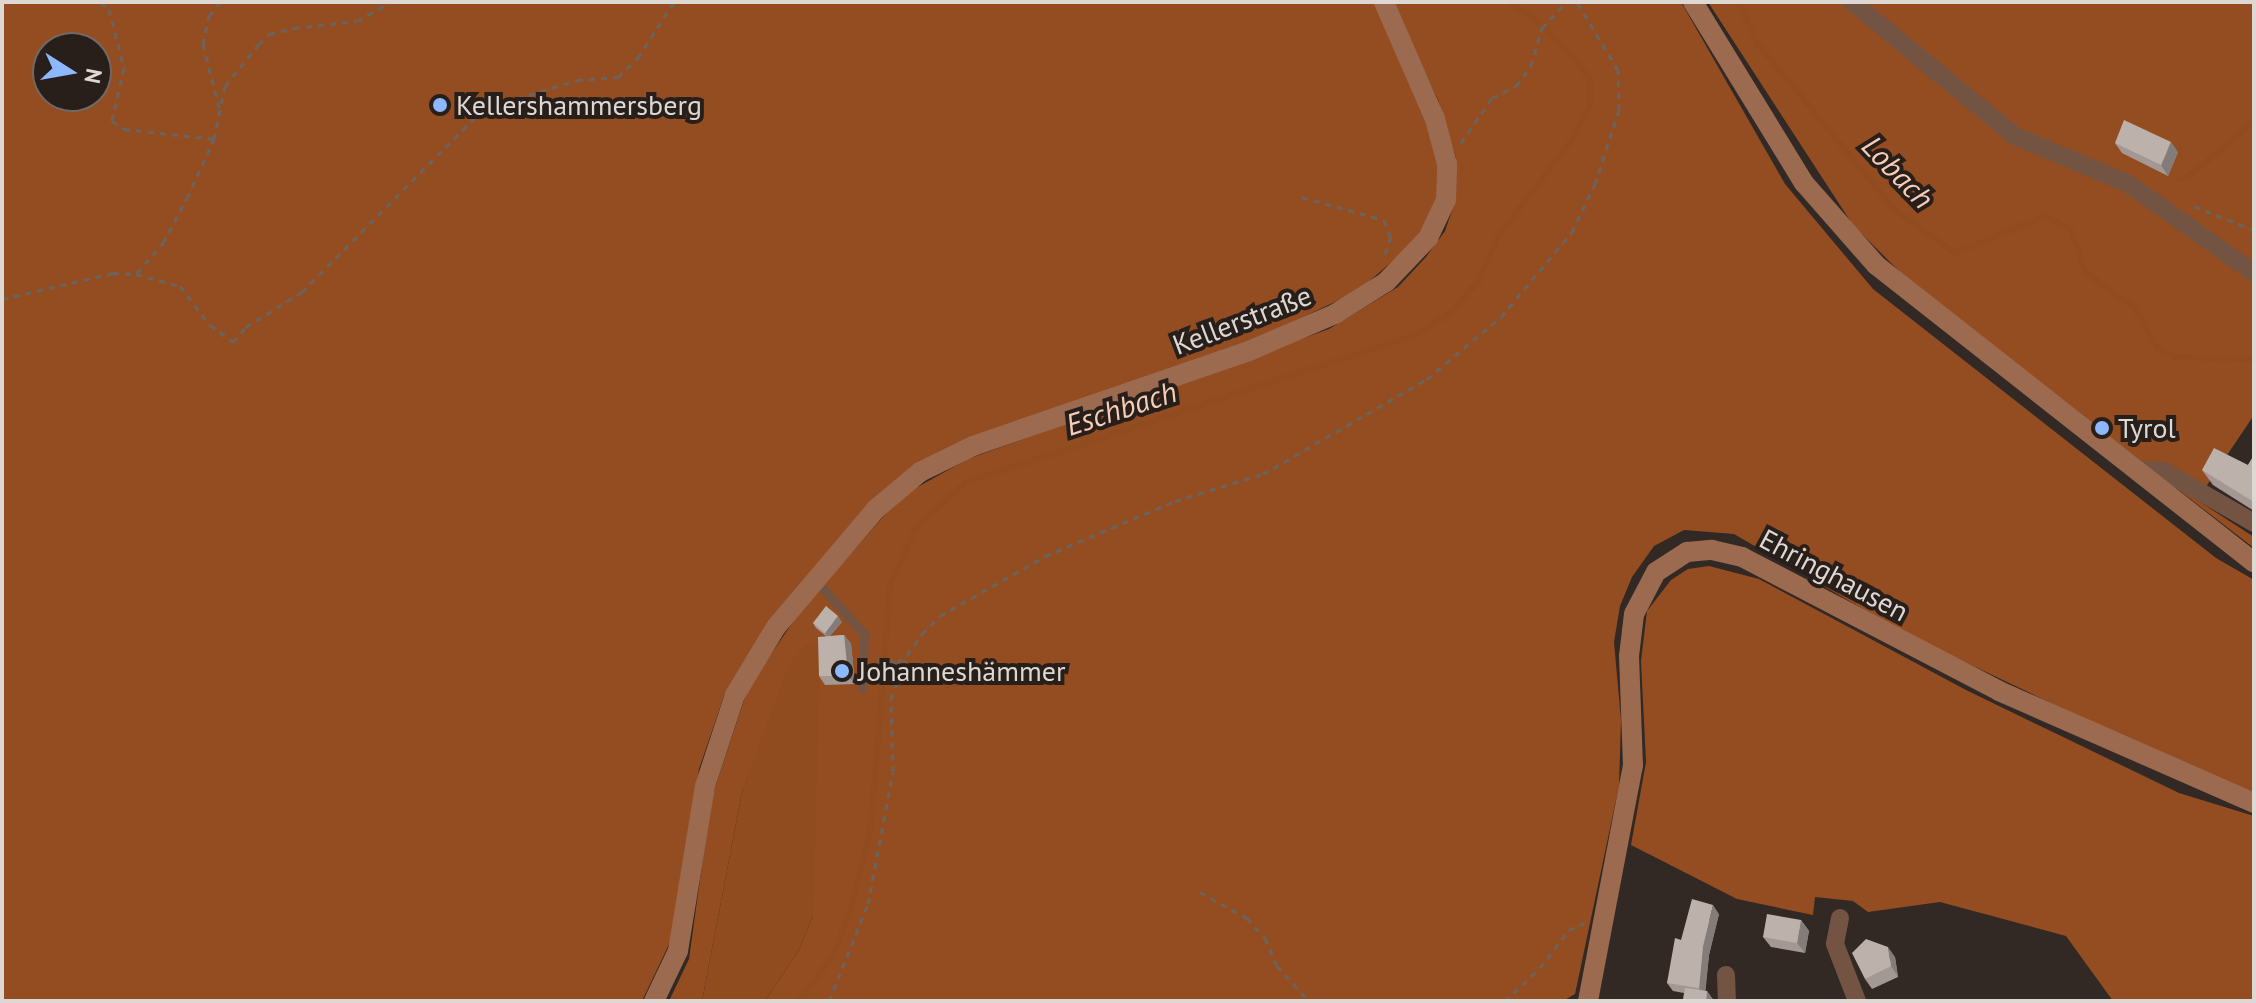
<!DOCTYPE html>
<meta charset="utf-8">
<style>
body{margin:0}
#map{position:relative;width:2256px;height:1003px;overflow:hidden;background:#322924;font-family:"PT Sans",sans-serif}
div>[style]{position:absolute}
.forest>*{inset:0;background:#944d21}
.water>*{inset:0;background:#904b1e}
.stream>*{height:6px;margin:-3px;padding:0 3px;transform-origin:3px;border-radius:3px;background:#904b1e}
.path>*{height:3px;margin-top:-1.5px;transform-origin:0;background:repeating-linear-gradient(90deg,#6b635e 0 6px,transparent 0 12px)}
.lane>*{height:9px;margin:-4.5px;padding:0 4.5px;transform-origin:4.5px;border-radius:4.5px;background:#735443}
.street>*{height:18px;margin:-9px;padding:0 9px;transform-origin:9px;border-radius:9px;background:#735443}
.secondary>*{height:20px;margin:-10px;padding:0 10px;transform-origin:10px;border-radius:10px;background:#9b6a4f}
.wall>*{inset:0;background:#a39893}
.shaded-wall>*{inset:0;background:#847c78}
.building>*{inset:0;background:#bdb1ab}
.dots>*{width:22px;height:22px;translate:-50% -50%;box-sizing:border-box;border:4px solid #281f1b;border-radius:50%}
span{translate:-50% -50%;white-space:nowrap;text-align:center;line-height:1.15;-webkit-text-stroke:8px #281f1b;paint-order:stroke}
.poi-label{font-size:28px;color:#ded8d5}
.left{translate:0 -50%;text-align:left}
.street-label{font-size:28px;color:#ded8d5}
.water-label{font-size:30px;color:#f6cdb6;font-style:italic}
.frame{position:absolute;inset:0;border:4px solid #ded8d5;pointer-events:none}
.north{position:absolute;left:32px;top:32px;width:80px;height:80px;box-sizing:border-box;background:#281f1b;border:2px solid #716965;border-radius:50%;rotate:101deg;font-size:22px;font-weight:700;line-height:32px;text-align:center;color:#ded8d5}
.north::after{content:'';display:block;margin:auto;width:28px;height:36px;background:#8eb8fd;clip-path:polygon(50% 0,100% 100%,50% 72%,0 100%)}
</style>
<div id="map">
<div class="forest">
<div style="clip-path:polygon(evenodd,2px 2px,1374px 2px,1416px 92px,1438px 159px,1438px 197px,1419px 238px,1358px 291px,1254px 340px,992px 430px,868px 505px,778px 610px,724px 696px,699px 769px,673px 936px,642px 1001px,2px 1001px,2px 2px,48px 48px,96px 48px,96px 96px,48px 96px,48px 48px)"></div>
<div style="clip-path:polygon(1392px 2px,1681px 2px,1785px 184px,1873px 289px,2216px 558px,2254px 580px,2254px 793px,2148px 749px,1908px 635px,1734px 534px,1684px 530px,1654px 546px,1632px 577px,1620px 606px,1614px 642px,1621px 720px,1619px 786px,1575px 994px,1563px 1001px,765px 1001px,799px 950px,813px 916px,813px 847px,764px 736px,742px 792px,702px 1001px,669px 1001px,689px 959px,711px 800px,748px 688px,797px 616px,889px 510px,914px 489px,968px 459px,1329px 329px,1398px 287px,1426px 257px,1445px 231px,1454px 205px,1456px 158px,1438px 100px)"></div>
<div style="clip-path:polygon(1708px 2px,2254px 2px,2254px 415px,2197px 500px,2254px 537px,2254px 548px,1914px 286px,1853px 225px)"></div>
<div style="clip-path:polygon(1709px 566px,1759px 579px,1966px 690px,2179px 793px,2254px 816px,2254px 1001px,2113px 1001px,2066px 936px,1940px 902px,1868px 912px,1853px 901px,1815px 897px,1813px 915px,1737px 899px,1631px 845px,1646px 762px,1641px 661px,1647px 611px,1671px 580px,1688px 569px)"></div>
</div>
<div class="water">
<div style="clip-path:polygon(807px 644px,819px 646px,820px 659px,813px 916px,799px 950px,765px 1001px,702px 1001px,742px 792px,789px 664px)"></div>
</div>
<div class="stream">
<div style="left:1738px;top:2px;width:47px;rotate:64.5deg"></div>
<div style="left:1758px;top:44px;width:215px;rotate:50.5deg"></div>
<div style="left:1895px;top:210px;width:74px;rotate:35.6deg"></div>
<div style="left:1955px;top:253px;width:97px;rotate:-22.3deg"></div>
<div style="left:2045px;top:216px;width:29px;rotate:27deg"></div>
<div style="left:2071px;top:229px;width:46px;rotate:71.2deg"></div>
<div style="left:2086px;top:273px;width:59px;rotate:35.3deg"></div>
<div style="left:2134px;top:307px;width:48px;rotate:59.7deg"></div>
<div style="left:2158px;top:348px;width:20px;rotate:27deg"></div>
<div style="left:2176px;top:357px;width:78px;rotate:1.5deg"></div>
<div style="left:2178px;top:179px;width:10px;rotate:-11deg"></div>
<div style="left:2188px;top:177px;width:86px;rotate:-39.8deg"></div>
<div style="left:799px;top:1001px;width:57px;rotate:-53.5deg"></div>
<div style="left:833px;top:955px;width:47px;rotate:-68.9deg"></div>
<div style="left:850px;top:911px;width:87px;rotate:-76deg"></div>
<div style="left:871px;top:827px;width:244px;rotate:-85.5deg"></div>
<div style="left:890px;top:584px;width:62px;rotate:-65.1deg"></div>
<div style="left:916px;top:528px;width:68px;rotate:-42.6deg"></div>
<div style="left:966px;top:482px;width:470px;rotate:-18.1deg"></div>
<div style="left:1413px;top:336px;width:42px;rotate:-31.4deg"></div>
<div style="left:1449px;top:314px;width:47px;rotate:-48.5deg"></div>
<div style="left:1480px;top:279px;width:44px;rotate:-67.5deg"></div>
<div style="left:1497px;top:238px;width:127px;rotate:-52.7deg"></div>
<div style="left:1574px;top:137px;width:35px;rotate:-63deg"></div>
<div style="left:1590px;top:106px;width:26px;rotate:-90deg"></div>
<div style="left:1590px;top:80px;width:29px;rotate:-126deg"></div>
<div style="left:1573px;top:57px;width:42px;rotate:-133.1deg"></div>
<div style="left:1544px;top:26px;width:42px;rotate:-145.6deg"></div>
</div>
<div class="path">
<div style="left:101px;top:2px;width:11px;rotate:41deg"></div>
<div style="left:109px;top:9px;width:61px;rotate:75.7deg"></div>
<div style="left:124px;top:68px;width:54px;rotate:102.8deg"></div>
<div style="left:112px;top:121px;width:14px;rotate:34deg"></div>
<div style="left:124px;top:129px;width:91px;rotate:6.3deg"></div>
<div style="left:219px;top:108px;width:66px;rotate:-104deg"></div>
<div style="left:203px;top:44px;width:29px;rotate:-78deg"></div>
<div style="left:209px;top:16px;width:18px;rotate:-52deg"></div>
<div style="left:1461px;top:143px;width:55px;rotate:-55.4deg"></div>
<div style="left:1492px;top:98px;width:27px;rotate:-27deg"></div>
<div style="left:1516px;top:86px;width:25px;rotate:-53deg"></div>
<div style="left:1531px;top:66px;width:40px;rotate:-74deg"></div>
<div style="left:1542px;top:28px;width:35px;rotate:-47deg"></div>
<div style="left:1302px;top:197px;width:85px;rotate:15.7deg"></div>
<div style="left:1384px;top:220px;width:18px;rotate:68deg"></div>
<div style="left:1391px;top:237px;width:20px;rotate:110deg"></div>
<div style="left:2194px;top:206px;width:65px;rotate:21.8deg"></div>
<div style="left:137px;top:273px;width:40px;rotate:-49deg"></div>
<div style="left:163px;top:243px;width:51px;rotate:-61.9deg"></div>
<div style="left:187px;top:198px;width:65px;rotate:-65.4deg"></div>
<div style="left:214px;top:139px;width:54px;rotate:-78.3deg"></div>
<div style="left:225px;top:86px;width:54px;rotate:-51deg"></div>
<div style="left:259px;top:44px;width:14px;rotate:-45deg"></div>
<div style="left:269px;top:34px;width:26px;rotate:-13deg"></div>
<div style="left:294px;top:28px;width:63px;rotate:-6.3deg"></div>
<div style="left:357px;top:21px;width:39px;rotate:-29deg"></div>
<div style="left:2px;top:299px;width:114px;rotate:-13.2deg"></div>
<div style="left:113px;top:273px;width:23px;rotate:2deg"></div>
<div style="left:136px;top:274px;width:46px;rotate:15.3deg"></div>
<div style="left:180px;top:286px;width:49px;rotate:52.4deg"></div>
<div style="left:210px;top:325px;width:29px;rotate:36deg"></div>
<div style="left:233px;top:342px;width:20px;rotate:-49deg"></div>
<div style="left:246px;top:327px;width:66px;rotate:-32deg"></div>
<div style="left:302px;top:292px;width:257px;rotate:-45.3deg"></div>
<div style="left:483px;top:109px;width:98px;rotate:-17.1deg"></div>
<div style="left:577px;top:80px;width:41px;rotate:-4.2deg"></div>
<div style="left:618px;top:77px;width:28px;rotate:-44deg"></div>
<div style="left:638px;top:58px;width:67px;rotate:-57.3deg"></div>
<div style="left:877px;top:659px;width:20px;rotate:11deg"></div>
<div style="left:897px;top:663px;width:11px;rotate:-38deg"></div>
<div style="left:1200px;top:892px;width:54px;rotate:29deg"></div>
<div style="left:1247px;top:918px;width:27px;rotate:48deg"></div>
<div style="left:1265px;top:938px;width:30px;rotate:67deg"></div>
<div style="left:1277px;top:966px;width:47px;rotate:47.6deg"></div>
<div style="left:829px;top:1001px;width:105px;rotate:-68.1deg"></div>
<div style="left:868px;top:904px;width:134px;rotate:-79.3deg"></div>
<div style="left:893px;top:772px;width:73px;rotate:-91.6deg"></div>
<div style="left:891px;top:699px;width:47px;rotate:-70deg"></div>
<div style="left:907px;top:655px;width:26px;rotate:-54deg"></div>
<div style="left:922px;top:634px;width:25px;rotate:-45deg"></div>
<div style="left:940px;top:616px;width:121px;rotate:-29.7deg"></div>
<div style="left:1045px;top:556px;width:141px;rotate:-22.9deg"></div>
<div style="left:1175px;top:501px;width:92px;rotate:-17.1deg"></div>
<div style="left:1263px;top:474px;width:190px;rotate:-30.1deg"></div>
<div style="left:1427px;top:379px;width:97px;rotate:-40deg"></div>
<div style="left:1501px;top:317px;width:111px;rotate:-50.1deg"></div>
<div style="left:1572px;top:232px;width:53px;rotate:-64.4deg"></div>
<div style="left:1595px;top:184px;width:78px;rotate:-72deg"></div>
<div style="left:1619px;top:110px;width:40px;rotate:-91.4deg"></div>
<div style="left:1618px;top:70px;width:79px;rotate:-121.1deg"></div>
<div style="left:1505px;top:1001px;width:48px;rotate:-43.3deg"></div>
<div style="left:1540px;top:968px;width:48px;rotate:-52.7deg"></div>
<div style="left:1569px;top:930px;width:17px;rotate:-25deg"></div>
</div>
<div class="lane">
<div style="left:816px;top:581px;width:72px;rotate:47.8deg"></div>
<div style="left:864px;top:634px;width:54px;rotate:92.1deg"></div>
</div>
<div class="street">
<div style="left:1852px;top:2px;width:211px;rotate:39.4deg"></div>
<div style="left:2015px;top:136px;width:121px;rotate:22.8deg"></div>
<div style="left:2127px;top:183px;width:156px;rotate:35.3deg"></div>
<div style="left:2137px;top:470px;width:27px;rotate:2deg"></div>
<div style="left:2164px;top:471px;width:104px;rotate:30deg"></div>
<div style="left:1840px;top:918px;width:26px;rotate:101deg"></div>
<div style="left:1835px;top:944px;width:61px;rotate:68.9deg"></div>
<div style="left:1726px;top:975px;width:26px;rotate:88deg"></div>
</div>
<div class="secondary">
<div style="left:1693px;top:2px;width:212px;rotate:58.5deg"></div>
<div style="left:1804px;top:183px;width:109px;rotate:48.7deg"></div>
<div style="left:1876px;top:265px;width:481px;rotate:38.2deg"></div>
<div style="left:654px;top:1001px;width:55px;rotate:-64.4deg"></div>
<div style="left:678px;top:951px;width:167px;rotate:-80.7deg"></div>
<div style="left:705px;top:786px;width:96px;rotate:-71.8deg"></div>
<div style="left:735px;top:695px;width:79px;rotate:-58.9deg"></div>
<div style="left:776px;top:627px;width:155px;rotate:-49.7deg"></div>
<div style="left:876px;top:509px;width:57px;rotate:-40.1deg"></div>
<div style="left:920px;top:472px;width:59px;rotate:-26.1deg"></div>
<div style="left:973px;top:446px;width:292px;rotate:-19deg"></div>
<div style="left:1249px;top:351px;width:94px;rotate:-23.3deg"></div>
<div style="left:1335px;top:314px;width:60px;rotate:-32.1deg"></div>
<div style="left:1386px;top:282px;width:61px;rotate:-46.3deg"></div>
<div style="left:1428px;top:238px;width:42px;rotate:-64.7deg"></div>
<div style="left:1446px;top:200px;width:36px;rotate:-88deg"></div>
<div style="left:1447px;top:164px;width:47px;rotate:-104.9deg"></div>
<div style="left:1435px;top:119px;width:128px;rotate:-113.6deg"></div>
<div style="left:1588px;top:1001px;width:240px;rotate:-79.2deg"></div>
<div style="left:1633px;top:765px;width:109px;rotate:-92.1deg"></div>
<div style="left:1629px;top:656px;width:42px;rotate:-83.2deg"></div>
<div style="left:1634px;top:614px;width:47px;rotate:-62.4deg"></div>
<div style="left:1656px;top:572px;width:37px;rotate:-33deg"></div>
<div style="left:1687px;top:552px;width:25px;rotate:-5deg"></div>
<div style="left:1712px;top:550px;width:31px;rotate:13deg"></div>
<div style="left:1742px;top:557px;width:290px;rotate:27.5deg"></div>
<div style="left:1999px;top:691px;width:279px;rotate:23.7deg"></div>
</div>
<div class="wall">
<div style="clip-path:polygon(2115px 143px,2178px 152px,2168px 176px,2122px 153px)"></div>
<div style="clip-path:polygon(2254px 455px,2254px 511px,2213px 485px,2202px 470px,2248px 465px)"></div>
<div style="clip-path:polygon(842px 622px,830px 636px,844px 635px,851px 644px,855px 684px,825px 685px,819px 676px,826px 636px,816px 628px,813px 623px)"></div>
<div style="clip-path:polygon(1719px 914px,1709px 955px,1705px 991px,1707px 991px,1714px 1001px,1683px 1001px,1684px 993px,1673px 991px,1667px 983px,1681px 940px)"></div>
<div style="clip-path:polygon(1801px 920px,1809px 931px,1805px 953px,1771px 947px,1763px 937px)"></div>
<div style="clip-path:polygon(1895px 957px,1898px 977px,1872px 989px,1865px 979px)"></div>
</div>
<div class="shaded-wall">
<div style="clip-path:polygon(2171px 142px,2178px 152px,2168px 176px,2161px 165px)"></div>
<div style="clip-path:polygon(838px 616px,842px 622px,828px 638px,825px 633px)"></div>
<div style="clip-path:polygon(844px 635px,851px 644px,855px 684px,848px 676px)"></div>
<div style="clip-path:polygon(1713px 905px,1719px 914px,1709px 955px,1705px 997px,1699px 988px,1703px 946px)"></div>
<div style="clip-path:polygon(1801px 920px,1809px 931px,1805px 953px,1797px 943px)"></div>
<div style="clip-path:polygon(1888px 947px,1895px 957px,1898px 977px,1891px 966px)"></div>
<div style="clip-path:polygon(1707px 991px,1714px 1001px,1706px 1001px)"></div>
</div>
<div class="building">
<div style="clip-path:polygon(2124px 120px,2171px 142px,2161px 165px,2115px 143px)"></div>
<div style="clip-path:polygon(2214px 448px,2248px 465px,2254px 455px,2254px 502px,2202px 470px)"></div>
<div style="clip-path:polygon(826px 606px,838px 616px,825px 633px,813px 623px)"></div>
<div style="clip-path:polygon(844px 635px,848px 676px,819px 676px,818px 637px)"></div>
<div style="clip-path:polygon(1692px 899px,1713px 905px,1703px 946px,1699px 988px,1667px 983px,1675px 938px,1681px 940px)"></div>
<div style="clip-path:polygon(1767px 914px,1801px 920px,1797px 943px,1763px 937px)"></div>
<div style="clip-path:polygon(1866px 939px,1888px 947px,1891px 966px,1865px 979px,1852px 953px)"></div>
<div style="clip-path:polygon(1685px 988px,1707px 991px,1706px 1001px,1683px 1001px)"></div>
</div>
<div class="dots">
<div style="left:440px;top:105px;background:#8eb8fd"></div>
<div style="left:2102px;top:428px;background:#8eb8fd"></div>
<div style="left:842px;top:671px;background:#8eb8fd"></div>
</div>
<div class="poi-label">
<span class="left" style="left:456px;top:105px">Kellershammersberg</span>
<span class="left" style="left:2118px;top:428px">Tyrol</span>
<span class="left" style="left:858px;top:671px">Johanneshämmer</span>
</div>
<div class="street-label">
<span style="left:1242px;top:320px;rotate:-21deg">Kellerstraße</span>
<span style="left:1834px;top:575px;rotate:28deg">Ehringhausen</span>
</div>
<div class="water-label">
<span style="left:1898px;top:172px;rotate:46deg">Lobach</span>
<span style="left:1121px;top:408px;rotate:-18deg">Eschbach</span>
</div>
<div class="frame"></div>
<div class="north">N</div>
</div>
